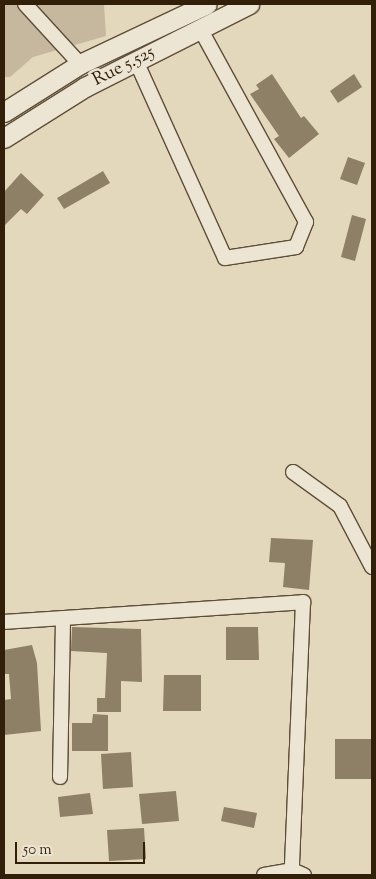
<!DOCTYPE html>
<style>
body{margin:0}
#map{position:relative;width:376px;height:879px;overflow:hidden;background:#e3d7bc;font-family:"Sorts Mill Goudy",serif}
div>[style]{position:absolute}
.green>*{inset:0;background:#c5b89e}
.building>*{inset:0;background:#8e7f67}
.roads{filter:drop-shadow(1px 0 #5e4d36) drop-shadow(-1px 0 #5e4d36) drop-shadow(0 1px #5e4d36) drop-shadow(0 -1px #5e4d36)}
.street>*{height:14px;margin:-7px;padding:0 7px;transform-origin:7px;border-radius:7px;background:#ede5d3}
.secondary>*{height:19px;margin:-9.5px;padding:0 9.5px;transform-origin:9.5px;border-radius:9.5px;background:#ede5d3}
span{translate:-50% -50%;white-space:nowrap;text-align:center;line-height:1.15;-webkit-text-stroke:5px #ede5d3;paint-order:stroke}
.street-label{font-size:18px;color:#321f0a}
.frame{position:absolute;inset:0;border:5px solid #321f0a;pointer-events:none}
.scale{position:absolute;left:15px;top:842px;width:130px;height:22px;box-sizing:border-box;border:2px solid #321f0a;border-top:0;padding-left:6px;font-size:15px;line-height:18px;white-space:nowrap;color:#321f0a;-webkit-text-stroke:4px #ede5d3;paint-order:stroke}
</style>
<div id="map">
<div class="green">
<div style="clip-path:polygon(4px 4px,104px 4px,106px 36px,33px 57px,10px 77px,4px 77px)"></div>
</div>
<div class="building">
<div style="clip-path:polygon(272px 74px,301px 118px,304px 116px,319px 134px,289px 158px,274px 139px,279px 136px,250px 94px,259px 89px,256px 85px)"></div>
<div style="clip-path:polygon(354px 74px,362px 87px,338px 103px,330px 91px)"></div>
<div style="clip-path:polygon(348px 157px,365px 163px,357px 185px,340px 179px)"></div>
<div style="clip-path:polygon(103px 171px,110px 183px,64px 209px,57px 198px)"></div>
<div style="clip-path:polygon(21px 173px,44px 195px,27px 214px,21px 209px,4px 226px,4px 192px)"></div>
<div style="clip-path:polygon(352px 215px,366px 219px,355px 261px,341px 257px)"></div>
<div style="clip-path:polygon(271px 538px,313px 540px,309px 590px,283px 587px,285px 563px,269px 562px)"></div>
<div style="clip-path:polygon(72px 627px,141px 629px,142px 682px,121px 681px,121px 712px,97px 712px,97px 698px,105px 698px,107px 653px,71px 651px)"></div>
<div style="clip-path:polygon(226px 627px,258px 627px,259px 660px,226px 660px)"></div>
<div style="clip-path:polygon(32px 645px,37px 663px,41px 731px,4px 735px,4px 700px,11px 699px,9px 674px,4px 674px,4px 650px)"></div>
<div style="clip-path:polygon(164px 675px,201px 675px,201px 711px,163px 711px)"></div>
<div style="clip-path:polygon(93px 714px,108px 715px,108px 751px,72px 751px,72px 723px,92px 723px)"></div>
<div style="clip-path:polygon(335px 739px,372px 739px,372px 779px,335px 779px)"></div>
<div style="clip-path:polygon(131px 752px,133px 787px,103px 789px,101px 754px)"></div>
<div style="clip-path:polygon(176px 791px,179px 821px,142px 824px,139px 794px)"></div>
<div style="clip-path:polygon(90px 793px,93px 814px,60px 817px,58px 797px)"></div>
<div style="clip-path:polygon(224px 807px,257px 813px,254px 828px,221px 821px)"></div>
<div style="clip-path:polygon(144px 828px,146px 859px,109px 861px,107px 830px)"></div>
</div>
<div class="roads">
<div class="street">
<div style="left:25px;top:4px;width:81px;rotate:47.5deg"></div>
<div style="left:136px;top:61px;width:216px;rotate:65.7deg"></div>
<div style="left:225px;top:258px;width:72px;rotate:-8.8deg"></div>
<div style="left:296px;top:247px;width:27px;rotate:-68deg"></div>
<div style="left:306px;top:222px;width:221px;rotate:-118.7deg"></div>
<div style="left:293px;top:472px;width:58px;rotate:35.9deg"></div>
<div style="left:340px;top:506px;width:69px;rotate:62.3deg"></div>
<div style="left:4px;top:622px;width:300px;rotate:-3.8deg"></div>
<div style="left:303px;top:602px;width:268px;rotate:92.4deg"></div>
<div style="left:292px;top:870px;width:13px;rotate:23deg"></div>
<div style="left:60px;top:777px;width:159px;rotate:-88.9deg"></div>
<div style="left:264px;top:875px;width:28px;rotate:-10deg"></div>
</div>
<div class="secondary">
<div style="left:4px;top:112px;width:90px;rotate:-32.3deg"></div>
<div style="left:80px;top:64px;width:140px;rotate:-25.3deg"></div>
<div style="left:4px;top:138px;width:96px;rotate:-32.2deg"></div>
<div style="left:85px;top:87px;width:184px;rotate:-26.8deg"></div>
</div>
</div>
<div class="street-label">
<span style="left:124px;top:67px;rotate:-27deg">Rue 5.525</span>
</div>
<div class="frame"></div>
<div class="scale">50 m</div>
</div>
